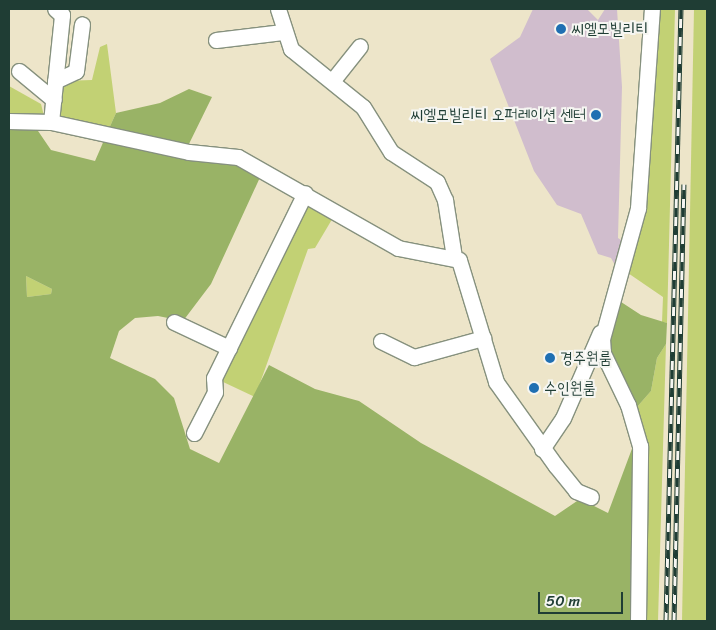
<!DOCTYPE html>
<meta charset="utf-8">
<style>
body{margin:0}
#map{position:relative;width:716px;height:630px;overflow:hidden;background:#ede5c9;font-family:Sriracha,"Poor Story",sans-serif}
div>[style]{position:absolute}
.industrial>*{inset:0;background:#d0bdcd}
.green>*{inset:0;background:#c2d174}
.forest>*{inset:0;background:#99b366}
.roads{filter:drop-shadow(1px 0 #86917e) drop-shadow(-1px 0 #86917e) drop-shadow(0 1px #86917e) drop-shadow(0 -1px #86917e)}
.minor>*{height:15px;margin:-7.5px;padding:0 7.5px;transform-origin:7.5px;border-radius:7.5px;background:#fff}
.rail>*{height:5px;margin-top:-2.5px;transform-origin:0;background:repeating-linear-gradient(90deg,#f6f6f2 0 9px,#1f3d34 0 18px);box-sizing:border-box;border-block:1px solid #1f3d34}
.dots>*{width:14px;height:14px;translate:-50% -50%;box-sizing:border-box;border:2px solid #f6f6f2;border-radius:50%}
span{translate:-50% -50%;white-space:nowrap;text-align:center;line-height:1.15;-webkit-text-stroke:4px #f6f6f2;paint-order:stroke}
.poi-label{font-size:16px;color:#1f3d34}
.left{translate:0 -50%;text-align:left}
.right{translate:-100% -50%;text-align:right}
.frame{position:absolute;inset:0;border:10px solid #1f3d34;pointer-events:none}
.scale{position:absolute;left:538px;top:592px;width:85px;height:22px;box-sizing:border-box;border:2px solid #1f3d34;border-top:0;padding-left:6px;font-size:15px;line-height:18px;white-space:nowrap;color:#1f3d34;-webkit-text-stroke:4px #f6f6f2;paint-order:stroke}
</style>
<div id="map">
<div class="industrial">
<div style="clip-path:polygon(533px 9px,587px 9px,598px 20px,605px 9px,617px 9px,622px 87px,618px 238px,624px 242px,616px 267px,611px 258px,598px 254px,581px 214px,557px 205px,534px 171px,490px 59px,520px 37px)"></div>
</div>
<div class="green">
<div style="clip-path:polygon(657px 9px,675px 9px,667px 323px,662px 322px,663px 297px,625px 271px,641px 213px,649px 156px)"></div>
<div style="clip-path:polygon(694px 9px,707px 9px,707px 621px,682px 621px)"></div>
<div style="clip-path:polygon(107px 44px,116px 113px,107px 133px,60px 118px,57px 113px,62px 81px,92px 80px,100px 47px)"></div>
<div style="clip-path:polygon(9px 86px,41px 104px,44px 116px,9px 118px)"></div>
<div style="clip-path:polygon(309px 204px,334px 216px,315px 248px,308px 249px,255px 397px,221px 381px,300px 212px)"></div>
<div style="clip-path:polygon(26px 276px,52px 289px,51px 294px,27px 297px)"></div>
<div style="clip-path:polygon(666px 344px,658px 621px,645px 621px,649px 464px,637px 407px,651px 391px,657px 358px)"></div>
</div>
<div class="forest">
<div style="clip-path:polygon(189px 89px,212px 97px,186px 150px,107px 133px,116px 113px,160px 103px)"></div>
<div style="clip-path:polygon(evenodd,9px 124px,36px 128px,51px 150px,95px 161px,105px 138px,228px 159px,262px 173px,211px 284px,183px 321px,158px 316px,135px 318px,119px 331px,110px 358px,155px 379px,174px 398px,190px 449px,219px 463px,269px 365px,315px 389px,359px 401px,421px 443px,555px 516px,580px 499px,608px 513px,633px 446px,630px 621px,9px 621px,9px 124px,26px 276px,52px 289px,51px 294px,27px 297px,26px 276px)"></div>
<div style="clip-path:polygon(618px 300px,641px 315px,667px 323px,666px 344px,657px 358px,651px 391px,637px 407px,606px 340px)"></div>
</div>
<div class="roads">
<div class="minor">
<div style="left:278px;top:9px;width:42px;rotate:72deg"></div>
<div style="left:291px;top:49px;width:92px;rotate:38.9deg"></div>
<div style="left:363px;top:107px;width:53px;rotate:58.1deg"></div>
<div style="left:391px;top:152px;width:55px;rotate:33.1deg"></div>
<div style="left:437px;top:182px;width:20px;rotate:66deg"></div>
<div style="left:445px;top:200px;width:58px;rotate:81deg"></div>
<div style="left:216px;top:40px;width:67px;rotate:-6.8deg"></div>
<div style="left:19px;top:71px;width:45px;rotate:39.6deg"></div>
<div style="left:333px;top:80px;width:43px;rotate:-51.5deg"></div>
<div style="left:55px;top:81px;width:23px;rotate:-25deg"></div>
<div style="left:76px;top:71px;width:47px;rotate:-82.7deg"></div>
<div style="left:9px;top:121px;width:42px;rotate:1.4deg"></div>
<div style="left:51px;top:122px;width:141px;rotate:12.3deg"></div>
<div style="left:189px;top:152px;width:49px;rotate:5.8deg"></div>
<div style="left:238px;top:157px;width:184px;rotate:29.6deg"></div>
<div style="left:398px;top:248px;width:62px;rotate:11.1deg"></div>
<div style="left:459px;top:260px;width:127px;rotate:73.1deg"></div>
<div style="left:496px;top:382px;width:103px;rotate:54.5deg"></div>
<div style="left:556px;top:466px;width:32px;rotate:51deg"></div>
<div style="left:576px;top:491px;width:16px;rotate:22deg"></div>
<div style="left:51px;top:122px;width:108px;rotate:-84.1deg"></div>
<div style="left:62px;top:15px;width:9px;rotate:-139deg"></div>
<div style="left:174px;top:322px;width:61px;rotate:25.3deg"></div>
<div style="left:381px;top:341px;width:37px;rotate:26deg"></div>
<div style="left:414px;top:357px;width:72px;rotate:-15.4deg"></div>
<div style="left:194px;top:433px;width:46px;rotate:-62.9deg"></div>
<div style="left:215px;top:392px;width:14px;rotate:-94deg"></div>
<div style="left:214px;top:378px;width:206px;rotate:-63.8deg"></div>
<div style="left:542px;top:449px;width:37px;rotate:-56deg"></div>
<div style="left:563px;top:418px;width:93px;rotate:-66.5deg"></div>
<div style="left:638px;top:621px;width:175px;rotate:-89.3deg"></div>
<div style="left:640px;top:446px;width:43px;rotate:-106.3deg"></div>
<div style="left:628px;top:405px;width:58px;rotate:-115.7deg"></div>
<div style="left:603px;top:353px;width:14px;rotate:-94deg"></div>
<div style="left:602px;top:339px;width:136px;rotate:-74.6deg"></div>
<div style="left:638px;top:208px;width:199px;rotate:-86deg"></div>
</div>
</div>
<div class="rail">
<div style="left:666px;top:621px;width:612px;rotate:-88.6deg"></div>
<div style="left:674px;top:621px;width:437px;rotate:-88.7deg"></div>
</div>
<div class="dots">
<div style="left:561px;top:29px;background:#1f6fb2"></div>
<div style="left:596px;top:115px;background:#1f6fb2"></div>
<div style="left:550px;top:358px;background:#1f6fb2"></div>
<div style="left:534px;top:388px;background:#1f6fb2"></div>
</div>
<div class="poi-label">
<span class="left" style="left:571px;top:29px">씨엘모빌리티</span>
<span class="right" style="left:586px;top:115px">씨엘모빌리티 오퍼레이션 센터</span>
<span class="left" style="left:560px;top:358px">경주원룸</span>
<span class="left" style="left:544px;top:388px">수인원룸</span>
</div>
<div class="frame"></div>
<div class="scale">50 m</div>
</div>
